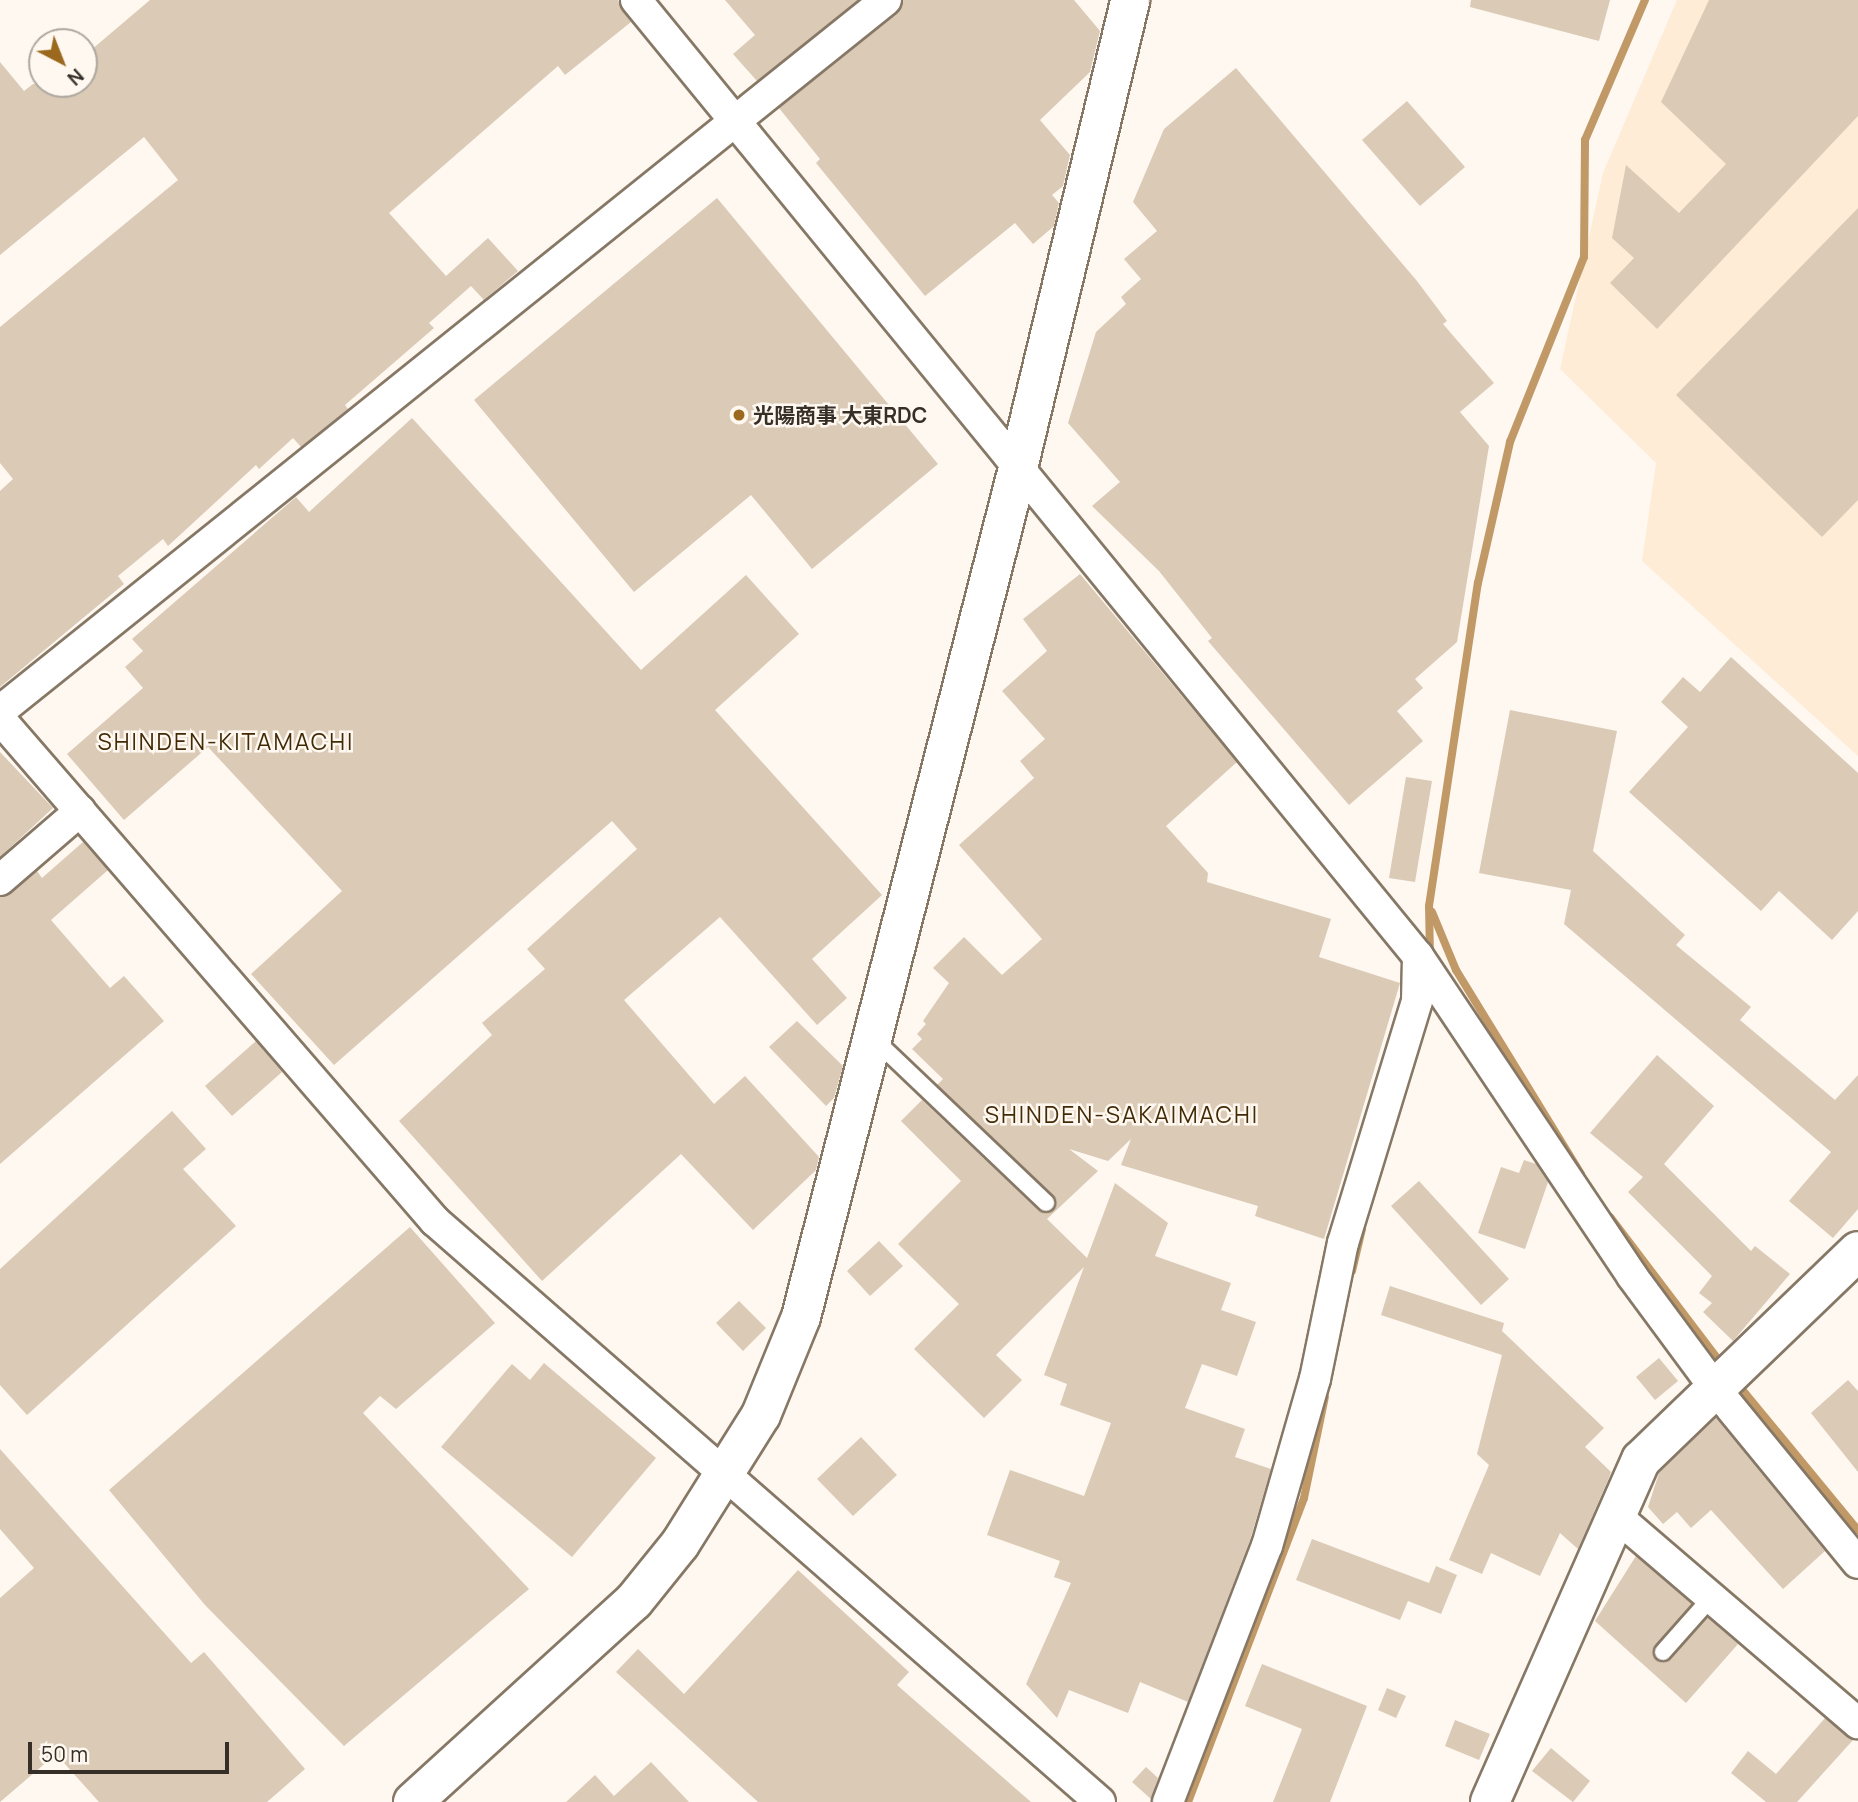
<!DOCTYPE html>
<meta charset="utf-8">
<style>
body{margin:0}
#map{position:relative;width:1858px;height:1802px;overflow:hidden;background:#fef8f0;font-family:Manrope,"Noto Sans JP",sans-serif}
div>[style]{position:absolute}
.built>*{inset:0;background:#feecd7}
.stream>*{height:8px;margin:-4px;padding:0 4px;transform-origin:4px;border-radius:4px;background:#c19967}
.building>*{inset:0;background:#dacab6}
.roads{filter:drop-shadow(2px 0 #877866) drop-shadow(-2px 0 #877866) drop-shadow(0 2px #877866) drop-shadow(0 -2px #877866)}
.lane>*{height:16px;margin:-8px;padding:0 8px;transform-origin:8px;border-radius:8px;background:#fff}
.street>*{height:30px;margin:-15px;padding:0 15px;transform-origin:15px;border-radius:15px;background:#fff}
.secondary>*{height:38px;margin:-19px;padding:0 19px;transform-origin:19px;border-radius:19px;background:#fff}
.dots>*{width:19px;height:19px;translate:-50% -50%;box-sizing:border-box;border:4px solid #fef8f0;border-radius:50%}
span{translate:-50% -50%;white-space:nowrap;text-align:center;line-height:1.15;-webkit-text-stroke:5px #fef8f0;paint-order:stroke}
.poi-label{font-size:21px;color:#352f27;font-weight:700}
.left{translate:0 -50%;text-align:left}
.neighbourhood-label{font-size:23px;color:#422a06;letter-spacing:2px}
.north{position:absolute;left:28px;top:28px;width:70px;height:70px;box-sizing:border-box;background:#fef8f0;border:2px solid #aea8a0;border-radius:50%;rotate:138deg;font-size:19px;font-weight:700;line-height:28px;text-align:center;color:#352f27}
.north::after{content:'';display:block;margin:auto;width:24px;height:32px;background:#9b691d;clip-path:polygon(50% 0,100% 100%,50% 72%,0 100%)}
.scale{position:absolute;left:28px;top:1742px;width:201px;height:32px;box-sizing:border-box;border:4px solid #352f27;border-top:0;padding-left:9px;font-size:21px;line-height:24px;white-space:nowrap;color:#352f27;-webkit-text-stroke:5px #fef8f0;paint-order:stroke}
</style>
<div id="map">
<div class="built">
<div style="clip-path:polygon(1677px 0,1858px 0,1858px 756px,1642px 561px,1656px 463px,1560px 369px,1603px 173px)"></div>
</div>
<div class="stream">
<div style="left:1432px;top:912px;width:63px;rotate:67.5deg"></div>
<div style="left:1456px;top:970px;width:239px;rotate:58.5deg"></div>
<div style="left:1430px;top:957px;width:51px;rotate:-91.1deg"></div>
<div style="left:1429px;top:906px;width:327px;rotate:-81.4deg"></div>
<div style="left:1478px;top:583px;width:145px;rotate:-77.2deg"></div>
<div style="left:1510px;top:442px;width:199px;rotate:-68.2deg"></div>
<div style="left:1584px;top:257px;width:117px;rotate:-89.5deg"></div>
<div style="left:1585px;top:140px;width:152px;rotate:-66.8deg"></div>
<div style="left:1610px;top:1217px;width:187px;rotate:52.8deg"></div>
<div style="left:1352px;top:1271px;width:43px;rotate:-76.6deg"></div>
<div style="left:1735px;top:1381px;width:193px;rotate:50.5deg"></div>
<div style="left:1188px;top:1802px;width:325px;rotate:-69.1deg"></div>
<div style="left:1304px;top:1498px;width:103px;rotate:-78.3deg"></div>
</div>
<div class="building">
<div style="clip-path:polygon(150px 0,618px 0,631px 22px,565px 75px,558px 66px,389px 213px,446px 276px,488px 238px,518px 271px,484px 300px,471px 286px,429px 323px,434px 328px,345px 405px,348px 409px,301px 447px,293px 438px,259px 469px,256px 465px,168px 546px,163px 539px,118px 576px,124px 584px,0 687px,0 491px,13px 479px,0 463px,0 327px,178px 180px,144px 137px,0 255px,0 62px,24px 91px,33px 84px,84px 84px,84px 56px)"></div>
<div style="clip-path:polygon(725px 0,858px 0,757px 81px,733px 54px,755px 35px)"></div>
<div style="clip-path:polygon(903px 0,1074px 0,1100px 31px,1090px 72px,1040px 120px,1070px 155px,1063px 186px,1052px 195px,1059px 203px,1054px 226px,1033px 244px,1015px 223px,925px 296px,816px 163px,820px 159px,779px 108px,897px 14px)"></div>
<div style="clip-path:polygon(1471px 0,1610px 0,1599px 41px,1470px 7px)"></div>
<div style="clip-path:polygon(1709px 0,1858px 0,1858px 116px,1657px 329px,1610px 283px,1634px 258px,1612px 238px,1626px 165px,1679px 213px,1726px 164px,1661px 102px)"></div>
<div style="clip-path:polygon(1236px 68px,1417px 281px,1447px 321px,1443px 324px,1494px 383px,1460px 412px,1489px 446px,1457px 642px,1415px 679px,1423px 688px,1397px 711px,1423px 741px,1349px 805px,1208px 641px,1212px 638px,1159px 571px,1092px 506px,1120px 482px,1068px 423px,1096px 332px,1126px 304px,1121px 297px,1141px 279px,1124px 259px,1157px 231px,1133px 202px,1164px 129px)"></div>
<div style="clip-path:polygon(1407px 101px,1465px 167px,1420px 206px,1362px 140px)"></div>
<div style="clip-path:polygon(717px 198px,938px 464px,812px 569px,751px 495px,634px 592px,474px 400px)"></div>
<div style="clip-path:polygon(1858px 208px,1858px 500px,1822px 537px,1676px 395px)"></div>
<div style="clip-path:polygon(412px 418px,641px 670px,746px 575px,799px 634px,715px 710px,882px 895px,812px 959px,847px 998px,817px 1025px,720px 917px,624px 1000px,714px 1104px,745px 1076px,819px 1157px,816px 1170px,753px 1230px,681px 1154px,542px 1281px,399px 1121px,492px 1035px,482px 1023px,545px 969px,527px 949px,637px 849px,612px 821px,334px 1065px,251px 974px,342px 891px,208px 747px,124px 820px,67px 754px,143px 688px,125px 667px,143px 651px,132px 639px,296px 497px,309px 512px)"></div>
<div style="clip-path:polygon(1080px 574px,1237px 762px,1166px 826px,1208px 873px,1207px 882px,1331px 919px,1319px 957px,1400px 983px,1324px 1239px,1255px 1216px,1258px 1206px,1121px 1165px,1131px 1139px,1108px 1161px,1069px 1149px,1098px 1171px,1047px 1219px,1087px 1258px,1115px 1183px,1168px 1223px,1155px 1256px,1231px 1283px,1221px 1310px,1256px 1322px,1237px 1376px,1202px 1364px,1185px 1408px,1245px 1429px,1235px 1457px,1271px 1469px,1250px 1540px,1188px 1702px,1140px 1682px,1128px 1713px,1069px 1690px,1057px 1718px,1026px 1684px,1071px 1583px,1054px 1577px,1060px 1561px,987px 1535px,1010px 1470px,1084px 1496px,1111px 1423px,1060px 1405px,1067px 1384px,1044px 1375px,1084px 1267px,996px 1355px,1022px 1380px,984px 1418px,914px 1349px,959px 1304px,898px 1244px,961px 1181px,901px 1121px,922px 1100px,1039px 1211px,1048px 1213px,1056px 1206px,1053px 1195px,937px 1085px,943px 1079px,912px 1049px,922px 1039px,917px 1034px,926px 1024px,923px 1021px,949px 983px,933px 968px,964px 937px,1002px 975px,1042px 939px,959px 845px,1034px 778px,1020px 761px,1045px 739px,1002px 691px,1047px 651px,1023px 619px)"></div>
<div style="clip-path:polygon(1731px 657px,1858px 773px,1858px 911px,1832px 940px,1779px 891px,1761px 911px,1629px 792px,1688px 727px,1661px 702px,1683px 677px,1700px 692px)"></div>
<div style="clip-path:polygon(1510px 710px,1617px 731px,1593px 851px,1685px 935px,1676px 945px,1751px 1007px,1740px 1020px,1835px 1100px,1858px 1075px,1858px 1209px,1833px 1238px,1789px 1201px,1831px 1152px,1564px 924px,1571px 890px,1479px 873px)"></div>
<div style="clip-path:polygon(0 752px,53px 808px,0 857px)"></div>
<div style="clip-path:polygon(1406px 777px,1432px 781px,1415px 882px,1389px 878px)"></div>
<div style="clip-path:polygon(83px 842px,108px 870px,51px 920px,110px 988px,124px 976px,164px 1021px,0 1164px,0 897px,37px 871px,42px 878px)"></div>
<div style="clip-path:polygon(797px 1021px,843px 1066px,834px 1098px,826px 1106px,769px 1047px)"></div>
<div style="clip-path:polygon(256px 1041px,282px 1072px,232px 1116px,205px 1086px)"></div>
<div style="clip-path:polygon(1657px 1055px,1714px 1106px,1664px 1164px,1751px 1251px,1755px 1246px,1790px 1274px,1733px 1341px,1703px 1312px,1712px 1303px,1699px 1293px,1712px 1276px,1628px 1192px,1643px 1177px,1590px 1133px)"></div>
<div style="clip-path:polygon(172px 1111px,206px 1149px,183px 1169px,236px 1226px,27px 1415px,0 1385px,0 1269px)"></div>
<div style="clip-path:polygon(1524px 1160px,1536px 1164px,1548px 1182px,1525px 1249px,1478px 1233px,1501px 1167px,1519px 1173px)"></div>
<div style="clip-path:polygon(1419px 1181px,1509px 1279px,1481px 1305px,1391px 1206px)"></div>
<div style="clip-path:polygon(410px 1227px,495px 1323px,396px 1409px,380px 1396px,363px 1413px,529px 1589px,344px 1746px,205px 1605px,109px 1490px)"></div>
<div style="clip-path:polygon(879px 1241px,903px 1266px,870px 1296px,847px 1271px)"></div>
<div style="clip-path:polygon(1390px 1286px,1504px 1323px,1502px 1331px,1604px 1428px,1585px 1447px,1611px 1472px,1608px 1480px,1578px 1549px,1560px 1533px,1540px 1576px,1491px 1553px,1482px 1574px,1449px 1560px,1489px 1465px,1477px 1454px,1502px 1355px,1381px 1315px)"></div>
<div style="clip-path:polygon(739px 1301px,766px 1328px,743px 1351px,716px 1323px)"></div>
<div style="clip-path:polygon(1659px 1358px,1678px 1381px,1655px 1400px,1636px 1377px)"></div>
<div style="clip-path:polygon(544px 1363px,656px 1458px,572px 1557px,441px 1447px,512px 1364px,530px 1380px)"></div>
<div style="clip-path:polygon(1848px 1380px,1858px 1391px,1858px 1472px,1811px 1413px)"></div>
<div style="clip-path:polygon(1716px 1418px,1825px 1551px,1783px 1589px,1711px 1510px,1691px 1528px,1677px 1512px,1663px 1524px,1648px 1507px,1659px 1473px)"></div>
<div style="clip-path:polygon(861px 1437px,897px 1475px,853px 1516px,817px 1479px)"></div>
<div style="clip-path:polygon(0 1449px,191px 1663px,204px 1652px,305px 1769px,267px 1802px,99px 1802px,56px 1754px,0 1802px,0 1598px,34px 1568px,0 1529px)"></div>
<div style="clip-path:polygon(1312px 1539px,1429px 1583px,1436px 1566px,1457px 1575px,1441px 1614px,1408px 1601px,1400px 1620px,1296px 1580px)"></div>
<div style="clip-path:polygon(1636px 1556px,1692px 1604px,1655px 1646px,1657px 1660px,1671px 1659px,1708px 1617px,1738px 1644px,1686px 1703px,1595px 1621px)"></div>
<div style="clip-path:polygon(798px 1570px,909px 1672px,897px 1685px,1031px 1802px,758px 1802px,616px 1672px,638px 1649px,684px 1694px)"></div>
<div style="clip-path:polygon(1262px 1664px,1367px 1706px,1330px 1802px,1273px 1802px,1302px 1729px,1245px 1706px)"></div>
<div style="clip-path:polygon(1387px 1688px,1406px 1696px,1396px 1718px,1378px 1710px)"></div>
<div style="clip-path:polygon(1825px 1718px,1853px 1740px,1797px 1802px,1766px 1802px,1731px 1773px,1748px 1751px,1776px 1774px)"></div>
<div style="clip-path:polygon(1455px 1720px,1490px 1734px,1479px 1760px,1445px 1746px)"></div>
<div style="clip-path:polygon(1551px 1748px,1590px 1781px,1573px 1802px,1532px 1771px)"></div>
<div style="clip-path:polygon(651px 1762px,689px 1802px,566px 1802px,595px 1775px,614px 1796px)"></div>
<div style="clip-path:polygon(1146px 1767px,1158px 1778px,1151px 1799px,1132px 1782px)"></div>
</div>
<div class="roads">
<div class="lane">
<div style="left:873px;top:1038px;width:239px;rotate:43.6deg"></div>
<div style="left:1663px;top:1652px;width:72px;rotate:-48.4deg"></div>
</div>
<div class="street">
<div style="left:636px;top:0;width:1235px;rotate:50.72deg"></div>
<div style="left:1418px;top:956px;width:385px;rotate:56.2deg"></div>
<div style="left:1632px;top:1276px;width:143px;rotate:53.5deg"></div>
<div style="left:1717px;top:1391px;width:222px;rotate:50.7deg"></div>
<div style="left:0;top:711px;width:1136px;rotate:-38.75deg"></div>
<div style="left:0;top:719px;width:664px;rotate:49.09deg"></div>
<div style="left:435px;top:1221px;width:883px;rotate:41.14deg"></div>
<div style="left:0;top:880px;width:106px;rotate:-40.8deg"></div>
<div style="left:1615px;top:1515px;width:320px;rotate:40.6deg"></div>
<div style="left:1168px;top:1802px;width:274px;rotate:-68.9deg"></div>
<div style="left:1267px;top:1546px;width:174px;rotate:-74deg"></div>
<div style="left:1315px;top:1379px;width:139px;rotate:-78.4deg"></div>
<div style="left:1343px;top:1243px;width:253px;rotate:-73deg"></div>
<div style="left:1417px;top:1001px;width:45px;rotate:-88.7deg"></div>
</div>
<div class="secondary">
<div style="left:413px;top:1802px;width:299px;rotate:-42.3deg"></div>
<div style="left:634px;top:1601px;width:73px;rotate:-51.1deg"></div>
<div style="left:680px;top:1544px;width:152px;rotate:-57.9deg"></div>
<div style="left:761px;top:1415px;width:106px;rotate:-67.8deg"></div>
<div style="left:801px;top:1317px;width:876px;rotate:-75.66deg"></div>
<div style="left:1018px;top:468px;width:481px;rotate:-76.5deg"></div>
<div style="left:1490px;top:1802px;width:374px;rotate:-66.2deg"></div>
<div style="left:1641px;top:1460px;width:301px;rotate:-43.9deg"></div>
</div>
</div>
<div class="dots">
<div style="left:739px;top:415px;background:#9b691d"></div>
</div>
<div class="poi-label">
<span class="left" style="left:753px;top:415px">光陽商事 大東RDC</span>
</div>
<div class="neighbourhood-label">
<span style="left:226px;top:741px">SHINDEN-KITAMACHI</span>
<span style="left:1122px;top:1114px">SHINDEN-SAKAIMACHI</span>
</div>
<div class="north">N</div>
<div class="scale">50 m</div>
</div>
